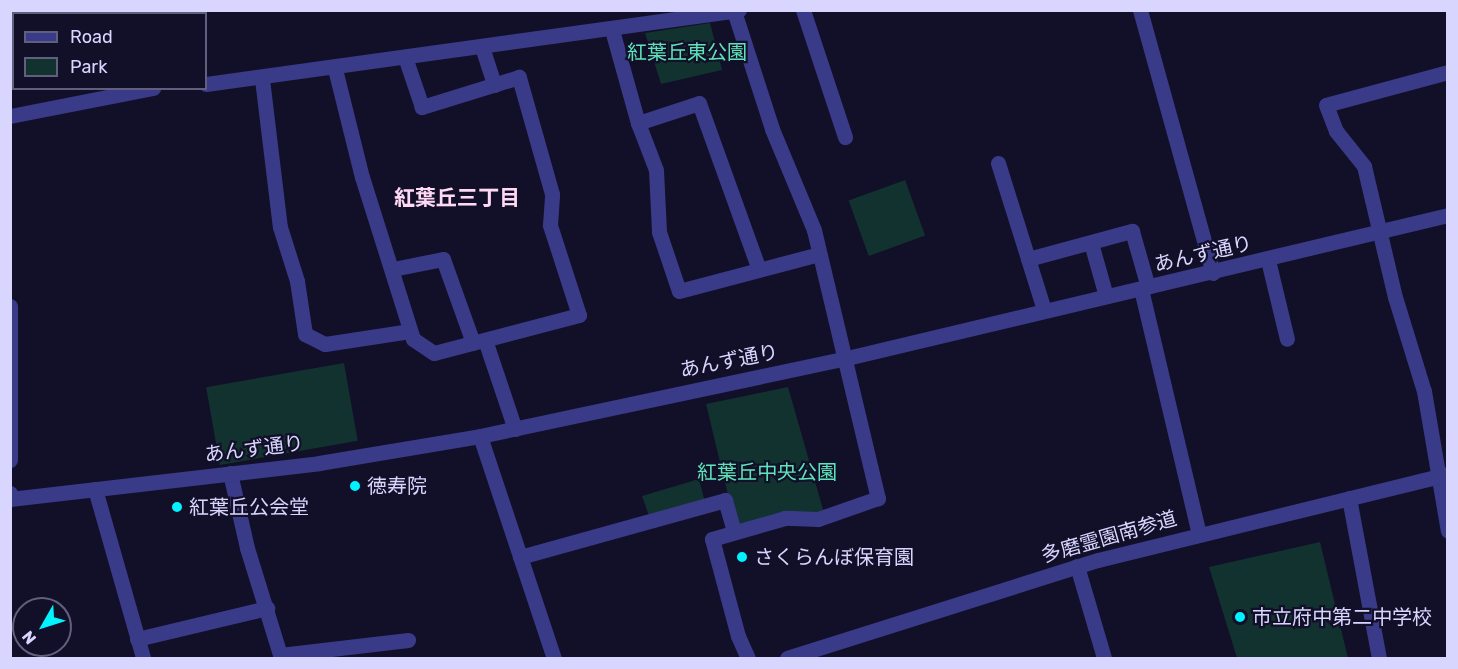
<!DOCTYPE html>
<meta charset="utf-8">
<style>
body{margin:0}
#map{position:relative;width:1458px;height:669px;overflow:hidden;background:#120f28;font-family:Rubik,"Noto Sans JP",sans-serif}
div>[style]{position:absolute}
.green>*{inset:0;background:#12322f;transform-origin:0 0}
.minor>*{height:15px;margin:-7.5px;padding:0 7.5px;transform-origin:7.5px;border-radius:7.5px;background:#393a88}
.rail>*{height:6px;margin-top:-3px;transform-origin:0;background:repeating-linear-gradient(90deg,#120f28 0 11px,#02f3ff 0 22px);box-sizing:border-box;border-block:2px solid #02f3ff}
.dots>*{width:16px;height:16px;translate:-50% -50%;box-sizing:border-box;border:3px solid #120f28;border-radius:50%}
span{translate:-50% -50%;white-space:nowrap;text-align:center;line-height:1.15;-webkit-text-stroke:4.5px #120f28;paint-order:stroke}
.park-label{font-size:20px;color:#5de4bb}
.street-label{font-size:20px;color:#d8d6ff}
.poi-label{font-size:20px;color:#d8d6ff}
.left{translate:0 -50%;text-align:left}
.neighbourhood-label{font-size:21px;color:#ffd8f3;font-weight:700}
.frame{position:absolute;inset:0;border:12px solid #d8d6ff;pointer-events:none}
.legend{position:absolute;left:12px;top:12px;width:195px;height:78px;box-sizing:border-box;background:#120f28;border:2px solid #615f7e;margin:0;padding:8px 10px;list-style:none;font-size:18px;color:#d8d6ff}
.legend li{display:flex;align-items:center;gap:12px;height:30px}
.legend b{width:30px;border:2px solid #615f7e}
.north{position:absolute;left:12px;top:597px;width:60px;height:60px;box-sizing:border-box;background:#120f28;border:2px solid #615f7e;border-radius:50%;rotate:231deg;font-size:16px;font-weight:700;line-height:24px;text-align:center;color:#d8d6ff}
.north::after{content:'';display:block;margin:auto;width:21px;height:27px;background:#02f3ff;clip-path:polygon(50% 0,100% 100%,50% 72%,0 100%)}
</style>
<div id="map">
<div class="green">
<i style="clip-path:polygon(710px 23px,722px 70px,661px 84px,645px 33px)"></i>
<i style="left:905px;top:180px;width:59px;height:60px;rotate:70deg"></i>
<i style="left:344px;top:363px;width:79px;height:140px;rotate:80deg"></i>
<i style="clip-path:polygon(788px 387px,824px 513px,740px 527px,735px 524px,706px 404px)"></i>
<i style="clip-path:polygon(699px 479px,706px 506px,649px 516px,642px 496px)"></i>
<i style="clip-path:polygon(1320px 542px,1348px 658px,1237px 658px,1209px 567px)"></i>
</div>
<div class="minor">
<i style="left:803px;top:10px;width:134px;rotate:71.7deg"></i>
<i style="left:1140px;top:10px;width:273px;rotate:74.5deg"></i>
<i style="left:734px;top:11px;width:124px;rotate:72.1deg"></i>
<i style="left:772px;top:129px;width:109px;rotate:67.4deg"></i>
<i style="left:814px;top:230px;width:276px;rotate:76.6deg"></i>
<i style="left:878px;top:498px;width:64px;rotate:160.7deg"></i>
<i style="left:818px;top:519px;width:33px;rotate:-178deg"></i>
<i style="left:785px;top:518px;width:76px;rotate:164deg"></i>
<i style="left:712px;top:539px;width:100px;rotate:75deg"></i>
<i style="left:738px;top:636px;width:24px;rotate:66deg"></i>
<i style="left:31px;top:14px;width:8px;rotate:-30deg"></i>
<i style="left:10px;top:22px;width:4px;rotate:-14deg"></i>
<i style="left:612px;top:30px;width:97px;rotate:74.4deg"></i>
<i style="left:638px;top:123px;width:50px;rotate:69deg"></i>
<i style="left:656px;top:170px;width:62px;rotate:87.2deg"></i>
<i style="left:659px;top:232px;width:62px;rotate:71.3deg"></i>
<i style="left:679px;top:291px;width:145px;rotate:-14.8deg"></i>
<i style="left:482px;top:47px;width:40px;rotate:72deg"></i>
<i style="left:335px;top:69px;width:111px;rotate:76deg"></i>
<i style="left:362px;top:177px;width:170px;rotate:72.5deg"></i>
<i style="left:413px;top:339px;width:25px;rotate:34deg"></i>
<i style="left:434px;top:353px;width:150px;rotate:-14.7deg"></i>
<i style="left:579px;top:315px;width:95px;rotate:-107.9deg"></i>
<i style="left:550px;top:225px;width:31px;rotate:-86deg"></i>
<i style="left:552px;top:194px;width:122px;rotate:-105.8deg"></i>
<i style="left:519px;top:77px;width:102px;rotate:162.8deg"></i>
<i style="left:422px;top:107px;width:53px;rotate:-108.8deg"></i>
<i style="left:1448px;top:72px;width:126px;rotate:164.9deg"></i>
<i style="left:1326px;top:105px;width:28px;rotate:69deg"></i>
<i style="left:1336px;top:131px;width:45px;rotate:51.3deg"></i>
<i style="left:1364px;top:166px;width:135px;rotate:76.7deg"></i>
<i style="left:1395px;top:297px;width:98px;rotate:72.9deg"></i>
<i style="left:1424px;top:391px;width:142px;rotate:80.3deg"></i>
<i style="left:262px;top:79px;width:149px;rotate:83.1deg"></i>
<i style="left:280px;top:227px;width:57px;rotate:72.5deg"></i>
<i style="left:297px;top:281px;width:54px;rotate:81.4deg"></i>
<i style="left:305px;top:334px;width:22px;rotate:27deg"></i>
<i style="left:325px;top:344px;width:86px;rotate:-8.7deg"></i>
<i style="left:206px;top:84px;width:538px;rotate:-7.9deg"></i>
<i style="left:10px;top:116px;width:146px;rotate:-11.1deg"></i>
<i style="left:638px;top:123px;width:64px;rotate:-18.2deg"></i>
<i style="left:699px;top:103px;width:177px;rotate:70.2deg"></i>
<i style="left:998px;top:163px;width:154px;rotate:72.6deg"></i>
<i style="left:1091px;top:243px;width:55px;rotate:74.2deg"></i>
<i style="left:1028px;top:259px;width:108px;rotate:-15.1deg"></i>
<i style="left:1132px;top:231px;width:58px;rotate:74.1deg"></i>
<i style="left:1268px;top:260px;width:81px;rotate:76.5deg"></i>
<i style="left:393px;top:269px;width:51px;rotate:-11.3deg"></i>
<i style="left:443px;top:259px;width:89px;rotate:70.3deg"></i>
<i style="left:1141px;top:289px;width:252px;rotate:76.7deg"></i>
<i style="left:10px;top:306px;width:154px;rotate:90deg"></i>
<i style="left:485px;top:340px;width:94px;rotate:71.4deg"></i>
<i style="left:480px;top:436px;width:234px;rotate:71.6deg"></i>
<i style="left:230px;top:473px;width:77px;rotate:77.2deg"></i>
<i style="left:247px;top:548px;width:115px;rotate:72.8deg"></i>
<i style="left:95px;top:489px;width:176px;rotate:74.1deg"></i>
<i style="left:10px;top:493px;width:6px;rotate:90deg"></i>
<i style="left:10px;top:499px;width:311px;rotate:-6.6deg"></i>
<i style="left:319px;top:463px;width:163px;rotate:-9.5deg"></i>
<i style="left:480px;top:436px;width:375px;rotate:-12deg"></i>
<i style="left:847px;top:358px;width:618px;rotate:-13.38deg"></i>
<i style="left:1349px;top:498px;width:163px;rotate:79.4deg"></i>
<i style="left:520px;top:557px;width:213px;rotate:-15.5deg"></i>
<i style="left:725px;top:500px;width:32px;rotate:74deg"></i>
<i style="left:1077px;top:566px;width:96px;rotate:73.6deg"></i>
<i style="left:137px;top:639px;width:134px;rotate:-13.4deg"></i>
<i style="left:280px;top:655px;width:129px;rotate:-6.7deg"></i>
<i style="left:787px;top:658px;width:326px;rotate:-17.5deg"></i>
<i style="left:1098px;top:560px;width:360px;rotate:-13.8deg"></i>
</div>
<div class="rail">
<i style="left:158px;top:14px;width:11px;rotate:-22deg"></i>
<i style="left:10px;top:61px;width:4px;rotate:-14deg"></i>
</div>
<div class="dots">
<i style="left:355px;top:486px;background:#02f3ff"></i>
<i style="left:177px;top:507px;background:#02f3ff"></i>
<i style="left:742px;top:557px;background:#02f3ff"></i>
<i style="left:1240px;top:617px;background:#02f3ff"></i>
</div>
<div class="park-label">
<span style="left:687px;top:52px">紅葉丘東公園</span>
<span style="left:767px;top:472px">紅葉丘中央公園</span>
</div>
<div class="street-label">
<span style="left:1203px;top:254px;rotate:-13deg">あんず通り</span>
<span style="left:729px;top:361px;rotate:-11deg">あんず通り</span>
<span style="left:254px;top:449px;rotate:-7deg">あんず通り</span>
<span style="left:1109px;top:537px;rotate:-16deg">多磨霊園南参道</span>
</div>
<div class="poi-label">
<span class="left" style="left:367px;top:486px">徳寿院</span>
<span class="left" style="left:189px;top:507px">紅葉丘公会堂</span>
<span class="left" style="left:754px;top:557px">さくらんぼ保育園</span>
<span class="left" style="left:1252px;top:617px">市立府中第二中学校</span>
</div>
<div class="neighbourhood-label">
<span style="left:457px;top:198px">紅葉丘三丁目</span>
</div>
<div class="frame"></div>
<ul class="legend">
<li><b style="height:8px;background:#393a88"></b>Road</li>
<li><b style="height:16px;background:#12322f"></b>Park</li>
</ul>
<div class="north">N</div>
</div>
